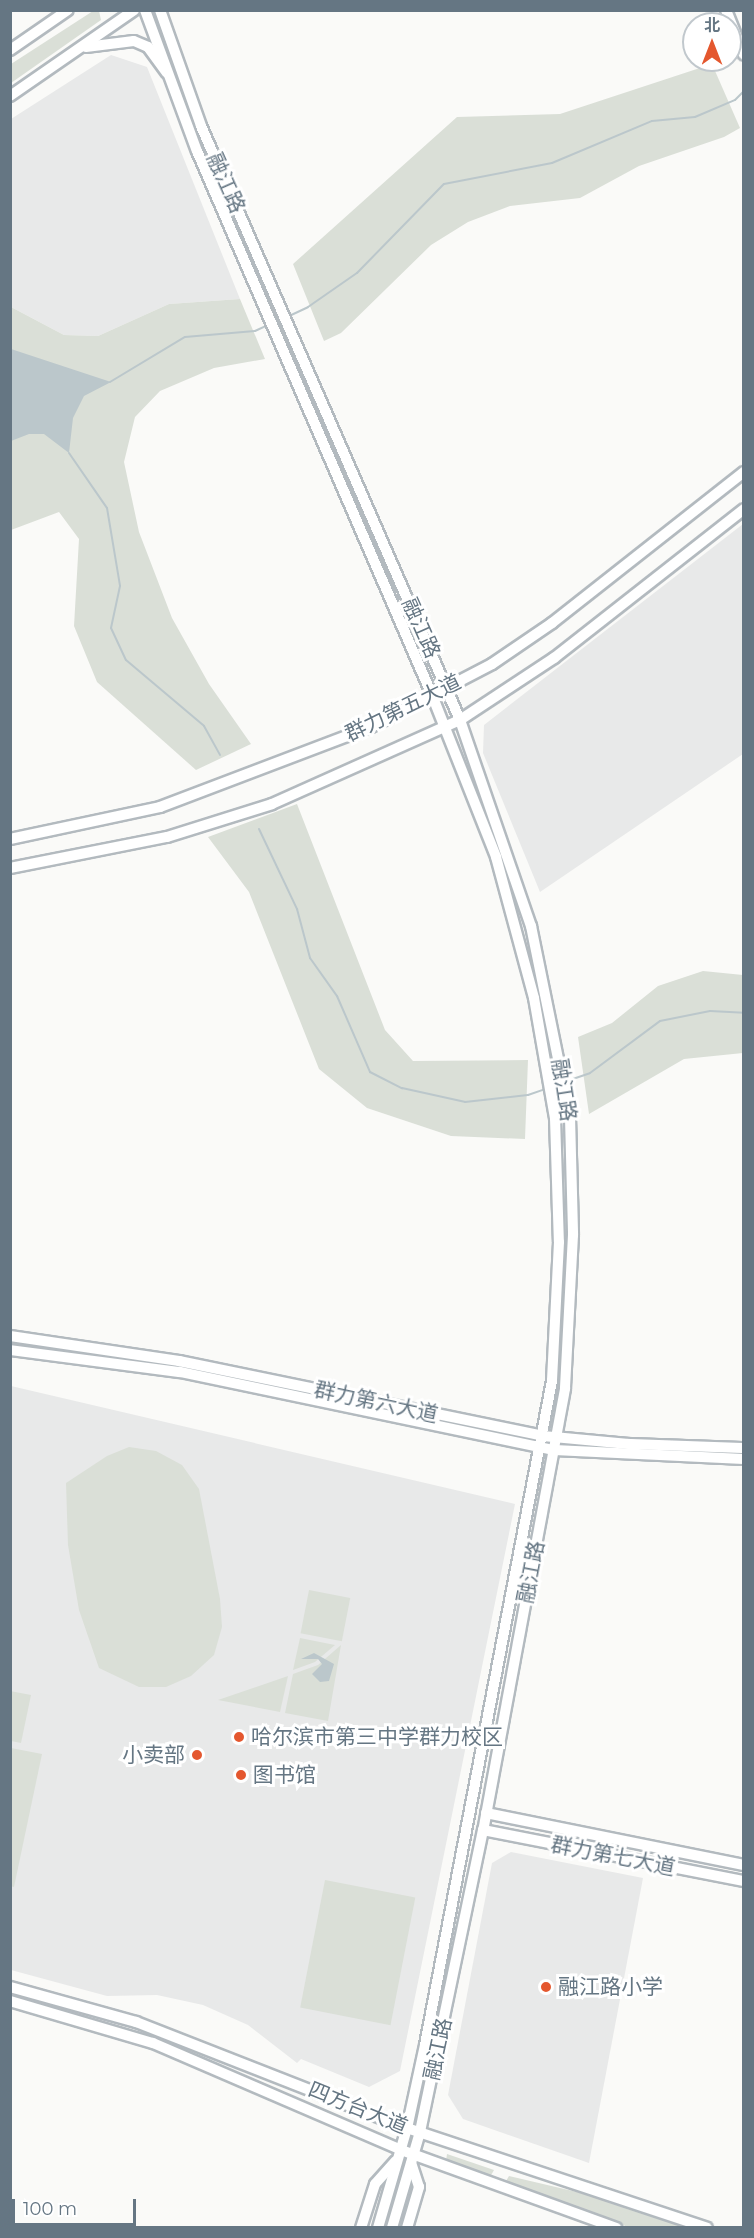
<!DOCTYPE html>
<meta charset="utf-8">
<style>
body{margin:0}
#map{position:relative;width:754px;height:2238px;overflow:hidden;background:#fafaf8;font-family:Montserrat,"Noto Sans SC",sans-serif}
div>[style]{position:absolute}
.built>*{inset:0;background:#e8e9e9}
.green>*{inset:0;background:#dadfd7;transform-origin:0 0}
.water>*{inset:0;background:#bbc7cb}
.stream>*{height:2px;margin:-1px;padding:0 1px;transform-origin:1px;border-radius:1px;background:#bbc7cb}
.roads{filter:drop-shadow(2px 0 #b3babf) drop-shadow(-2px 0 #b3babf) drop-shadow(0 2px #b3babf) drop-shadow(0 -2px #b3babf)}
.secondary>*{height:10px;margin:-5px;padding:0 5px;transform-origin:5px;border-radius:5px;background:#fff}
.primary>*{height:10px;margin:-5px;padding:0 5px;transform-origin:5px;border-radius:5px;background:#fff}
.dots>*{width:16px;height:16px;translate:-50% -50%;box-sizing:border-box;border:3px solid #fff;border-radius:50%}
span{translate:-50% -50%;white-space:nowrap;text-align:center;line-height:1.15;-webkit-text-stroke:6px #fff;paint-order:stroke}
.street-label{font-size:21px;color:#657683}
.poi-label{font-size:21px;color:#657683}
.left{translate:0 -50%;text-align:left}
.right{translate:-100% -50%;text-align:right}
.frame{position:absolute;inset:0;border:12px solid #657683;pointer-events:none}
.north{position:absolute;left:682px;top:12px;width:60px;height:60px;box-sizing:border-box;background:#fff;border:2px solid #c1c8cd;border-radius:50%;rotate:0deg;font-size:16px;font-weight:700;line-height:24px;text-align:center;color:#657683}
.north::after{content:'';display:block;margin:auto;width:21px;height:27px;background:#e4572e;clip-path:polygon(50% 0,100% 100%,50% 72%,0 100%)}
.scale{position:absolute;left:12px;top:2199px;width:124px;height:27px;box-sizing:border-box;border:3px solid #657683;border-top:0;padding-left:8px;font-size:18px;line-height:21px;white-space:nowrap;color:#657683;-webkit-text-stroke:4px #fff;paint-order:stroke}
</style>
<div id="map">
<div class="built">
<i style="clip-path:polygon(111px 55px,147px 67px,240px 299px,169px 304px,98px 336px,64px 335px,11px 307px,11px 119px)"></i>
<i style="clip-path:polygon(743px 524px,743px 754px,540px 892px,483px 753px,484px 725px)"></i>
<i style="clip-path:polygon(11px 1386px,515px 1504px,400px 2071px,369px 2087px,301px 2059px,297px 2063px,248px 2025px,203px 2005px,157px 1995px,107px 1996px,11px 1970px)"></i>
<i style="clip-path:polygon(511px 1852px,643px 1878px,589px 2163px,463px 2119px,448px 2095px,492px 1863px)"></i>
</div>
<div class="green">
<i style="clip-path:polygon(93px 11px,99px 11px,101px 20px,11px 83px,11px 64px)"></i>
<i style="clip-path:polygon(712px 64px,740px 128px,724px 137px,639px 166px,580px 198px,510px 206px,468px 222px,431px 245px,341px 333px,324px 341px,293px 264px,457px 117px,560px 114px)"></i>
<i style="clip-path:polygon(240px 299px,265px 359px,214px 368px,160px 391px,135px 417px,124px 462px,139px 532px,172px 618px,209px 684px,251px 744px,196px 770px,97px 682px,74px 626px,79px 539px,59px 512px,11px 530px,11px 307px,64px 335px,98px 336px,169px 304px)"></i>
<i style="clip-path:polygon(297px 804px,385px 1030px,413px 1061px,528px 1060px,525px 1139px,451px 1136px,367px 1108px,319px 1069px,249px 892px,208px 837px)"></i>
<i style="clip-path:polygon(703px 971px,743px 975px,743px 1053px,684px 1059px,589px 1114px,578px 1037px,612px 1023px,658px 986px)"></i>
<i style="clip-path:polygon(129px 1447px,156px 1451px,182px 1465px,199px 1489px,220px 1599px,222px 1627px,214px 1655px,191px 1676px,166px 1687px,139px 1687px,99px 1668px,79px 1610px,68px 1545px,66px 1483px,107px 1456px)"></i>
<i style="left:309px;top:1590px;width:42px;height:44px;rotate:11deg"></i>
<i style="clip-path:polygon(300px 1638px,335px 1645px,315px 1662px,293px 1670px)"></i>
<i style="clip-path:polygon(341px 1645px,328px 1721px,285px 1713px,293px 1674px,318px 1665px)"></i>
<i style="clip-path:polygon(288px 1676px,280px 1712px,218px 1700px)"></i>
<i style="clip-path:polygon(10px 1691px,31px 1695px,21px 1743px,11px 1741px)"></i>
<i style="clip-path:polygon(11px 1748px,42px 1754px,14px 1887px,10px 1886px)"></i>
<i style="left:325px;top:1880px;width:92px;height:130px;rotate:11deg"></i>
<i style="clip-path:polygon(447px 2154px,494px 2170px,490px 2177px,446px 2161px)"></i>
<i style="clip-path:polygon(509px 2176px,594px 2196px,684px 2227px,628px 2227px,506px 2181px)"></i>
</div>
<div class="water">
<i style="clip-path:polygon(11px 349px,111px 382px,84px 396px,73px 418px,69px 453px,44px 434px,29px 434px,11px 441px)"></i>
<i style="clip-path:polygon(314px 1653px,334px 1664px,329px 1681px,320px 1682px,312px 1674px,322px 1664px,318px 1659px,301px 1659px)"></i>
</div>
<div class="stream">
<i style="left:287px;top:317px;width:23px;rotate:-25deg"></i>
<i style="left:308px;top:307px;width:60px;rotate:-34.8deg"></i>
<i style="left:357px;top:273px;width:124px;rotate:-45.7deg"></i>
<i style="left:444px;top:184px;width:110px;rotate:-11deg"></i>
<i style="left:552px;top:163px;width:108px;rotate:-22.8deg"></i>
<i style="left:652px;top:121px;width:43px;rotate:-5.3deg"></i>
<i style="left:695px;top:117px;width:43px;rotate:-23deg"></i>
<i style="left:735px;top:100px;width:13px;rotate:-45deg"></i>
<i style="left:110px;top:382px;width:87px;rotate:-31deg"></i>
<i style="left:185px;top:337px;width:70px;rotate:-4.9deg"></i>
<i style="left:255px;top:331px;width:14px;rotate:-25deg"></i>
<i style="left:69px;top:453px;width:67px;rotate:55.4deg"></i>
<i style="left:107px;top:508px;width:79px;rotate:80.5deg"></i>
<i style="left:120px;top:586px;width:43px;rotate:102.1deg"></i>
<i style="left:111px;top:628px;width:35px;rotate:65deg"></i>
<i style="left:126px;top:660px;width:102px;rotate:40.2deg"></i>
<i style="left:204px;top:726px;width:33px;rotate:61deg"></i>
<i style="left:259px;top:829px;width:89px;rotate:64.6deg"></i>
<i style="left:297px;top:909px;width:51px;rotate:75.1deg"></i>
<i style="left:310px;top:958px;width:47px;rotate:54.6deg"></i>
<i style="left:337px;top:996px;width:83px;rotate:66.5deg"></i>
<i style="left:370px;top:1072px;width:36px;rotate:27deg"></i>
<i style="left:402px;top:1088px;width:65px;rotate:12.5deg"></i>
<i style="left:465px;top:1102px;width:63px;rotate:-6.3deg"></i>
<i style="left:528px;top:1095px;width:18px;rotate:-19deg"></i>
<i style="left:567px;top:1081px;width:24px;rotate:-19deg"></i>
<i style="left:590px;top:1073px;width:87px;rotate:-36.6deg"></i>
<i style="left:660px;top:1021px;width:51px;rotate:-11.3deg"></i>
<i style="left:710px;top:1011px;width:34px;rotate:3deg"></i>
</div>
<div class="roads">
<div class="secondary">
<i style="left:145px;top:10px;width:150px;rotate:69.8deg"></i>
<i style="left:197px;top:151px;width:593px;rotate:66.64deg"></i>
<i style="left:432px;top:695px;width:174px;rotate:68.4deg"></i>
<i style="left:496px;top:857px;width:146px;rotate:74.9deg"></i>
<i style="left:534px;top:998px;width:122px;rotate:80.1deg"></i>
<i style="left:555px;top:1118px;width:124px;rotate:88.2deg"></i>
<i style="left:559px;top:1242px;width:139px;rotate:92.9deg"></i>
<i style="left:552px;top:1381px;width:676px;rotate:100.83deg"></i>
<i style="left:425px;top:2045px;width:85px;rotate:102.2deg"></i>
<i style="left:407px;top:2128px;width:104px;rotate:106.2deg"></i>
<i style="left:160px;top:10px;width:123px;rotate:70.5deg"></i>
<i style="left:201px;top:126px;width:648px;rotate:66.44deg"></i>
<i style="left:460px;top:720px;width:218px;rotate:71deg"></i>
<i style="left:531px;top:926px;width:195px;rotate:78.5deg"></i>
<i style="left:570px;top:1117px;width:118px;rotate:88.5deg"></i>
<i style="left:573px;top:1235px;width:154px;rotate:93deg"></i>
<i style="left:565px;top:1389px;width:449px;rotate:100.5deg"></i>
<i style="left:483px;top:1830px;width:309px;rotate:101.8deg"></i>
<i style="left:420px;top:2132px;width:100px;rotate:106.3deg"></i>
<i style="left:10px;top:839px;width:153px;rotate:-12deg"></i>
<i style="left:160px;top:807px;width:226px;rotate:-20.8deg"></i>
<i style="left:371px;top:727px;width:136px;rotate:-27.5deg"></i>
<i style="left:492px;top:664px;width:73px;rotate:-34.3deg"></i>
<i style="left:552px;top:623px;width:244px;rotate:-38.2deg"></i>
<i style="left:10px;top:868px;width:160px;rotate:-11.2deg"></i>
<i style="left:167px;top:837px;width:110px;rotate:-17.4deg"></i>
<i style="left:272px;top:804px;width:206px;rotate:-24.1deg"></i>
<i style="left:460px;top:720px;width:113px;rotate:-33.4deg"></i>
<i style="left:554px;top:658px;width:241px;rotate:-38.1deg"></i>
<i style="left:10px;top:1336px;width:171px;rotate:8.4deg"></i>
<i style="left:179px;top:1361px;width:372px;rotate:11.6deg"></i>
<i style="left:543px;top:1436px;width:86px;rotate:5.3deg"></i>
<i style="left:629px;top:1444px;width:115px;rotate:2deg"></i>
<i style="left:10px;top:1350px;width:171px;rotate:7.4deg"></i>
<i style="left:180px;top:1372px;width:382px;rotate:11.8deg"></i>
<i style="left:554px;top:1450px;width:190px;rotate:2.7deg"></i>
<i style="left:486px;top:1813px;width:263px;rotate:11.4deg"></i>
<i style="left:483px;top:1830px;width:266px;rotate:11.1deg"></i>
<i style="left:361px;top:2228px;width:46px;rotate:-72.3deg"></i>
<i style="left:375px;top:2184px;width:31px;rotate:-48deg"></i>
<i style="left:407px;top:2228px;width:43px;rotate:-73.7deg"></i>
<i style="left:419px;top:2187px;width:25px;rotate:-108deg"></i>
</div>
<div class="primary">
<i style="left:726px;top:10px;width:48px;rotate:68.2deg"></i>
<i style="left:86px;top:47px;width:48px;rotate:-7.1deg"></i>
<i style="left:134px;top:41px;width:15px;rotate:23deg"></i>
<i style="left:148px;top:47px;width:32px;rotate:54deg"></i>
<i style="left:10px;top:50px;width:70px;rotate:-34.6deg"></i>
<i style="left:10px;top:96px;width:151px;rotate:-34.7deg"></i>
<i style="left:10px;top:1987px;width:131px;rotate:15.5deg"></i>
<i style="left:136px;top:2022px;width:291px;rotate:21.4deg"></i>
<i style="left:407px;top:2128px;width:316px;rotate:18.4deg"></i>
<i style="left:10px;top:2001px;width:149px;rotate:16.4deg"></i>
<i style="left:153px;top:2043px;width:270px;rotate:23.3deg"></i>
<i style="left:401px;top:2150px;width:229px;rotate:19.9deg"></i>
</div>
</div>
<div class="dots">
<i style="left:239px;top:1737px;background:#e4572e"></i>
<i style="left:197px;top:1755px;background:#e4572e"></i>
<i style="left:241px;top:1775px;background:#e4572e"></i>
<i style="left:546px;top:1987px;background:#e4572e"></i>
</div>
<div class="street-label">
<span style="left:226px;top:183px;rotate:66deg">融江路</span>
<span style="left:421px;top:628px;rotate:66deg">融江路</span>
<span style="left:403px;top:708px;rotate:-26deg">群力第五大道</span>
<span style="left:564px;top:1090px;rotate:81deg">融江路</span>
<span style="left:376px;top:1402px;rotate:12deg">群力第六大道</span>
<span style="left:531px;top:1572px;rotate:-79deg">融江路</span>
<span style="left:613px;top:1856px;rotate:11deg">群力第七大道</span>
<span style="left:438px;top:2049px;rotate:-78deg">融江路</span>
<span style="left:358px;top:2108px;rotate:22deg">四方台大道</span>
</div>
<div class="poi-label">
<span class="left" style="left:251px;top:1737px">哈尔滨市第三中学群力校区</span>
<span class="right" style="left:185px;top:1755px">小卖部</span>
<span class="left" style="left:253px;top:1775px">图书馆</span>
<span class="left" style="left:558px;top:1987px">融江路小学</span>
</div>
<div class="frame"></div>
<div class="north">北</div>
<div class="scale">100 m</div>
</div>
